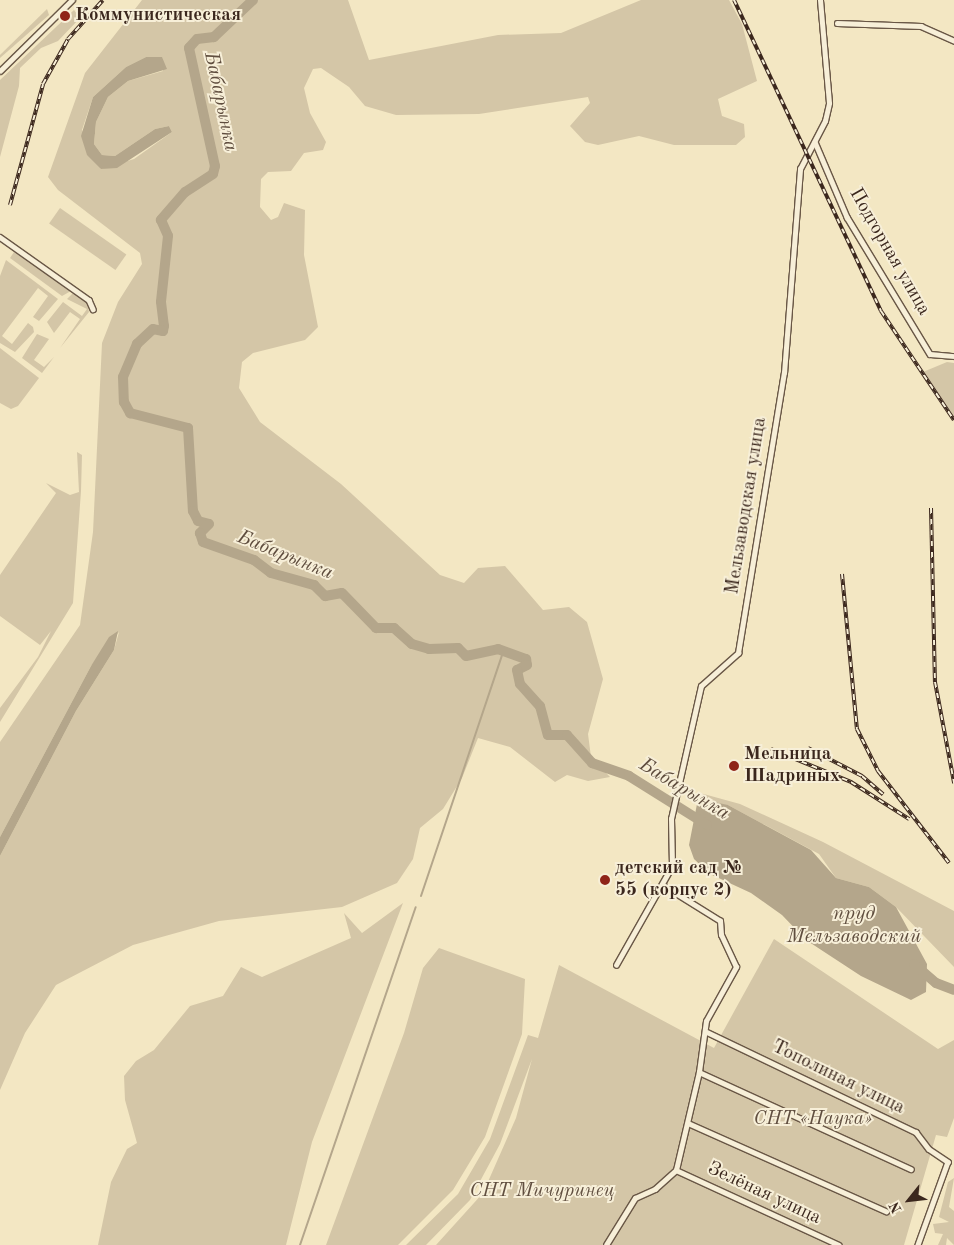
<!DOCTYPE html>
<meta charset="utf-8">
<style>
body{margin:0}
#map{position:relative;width:954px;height:1245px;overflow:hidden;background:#f3e7c3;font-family:"Old Standard TT",serif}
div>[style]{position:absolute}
.green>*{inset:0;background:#d4c6a7;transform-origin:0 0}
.water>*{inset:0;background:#b4a68b}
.stream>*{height:2px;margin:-1px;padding:0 1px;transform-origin:1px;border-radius:1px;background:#b4a68b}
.river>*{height:10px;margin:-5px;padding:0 5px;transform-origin:5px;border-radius:5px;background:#b4a68b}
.roads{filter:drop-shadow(1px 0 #695746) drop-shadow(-1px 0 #695746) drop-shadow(0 1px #695746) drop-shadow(0 -1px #695746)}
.street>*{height:4.5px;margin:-2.25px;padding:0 2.25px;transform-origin:2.25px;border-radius:2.25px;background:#f7efd8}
.rail>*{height:4px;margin-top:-2px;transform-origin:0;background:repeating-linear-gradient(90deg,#f7efd8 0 5.5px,#3b271d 0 11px);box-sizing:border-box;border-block:1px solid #3b271d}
.dots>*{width:14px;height:14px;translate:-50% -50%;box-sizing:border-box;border:2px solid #f7efd8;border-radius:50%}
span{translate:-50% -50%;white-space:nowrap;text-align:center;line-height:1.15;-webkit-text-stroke:4px #f7efd8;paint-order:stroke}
.poi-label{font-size:19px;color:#3b271d;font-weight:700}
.left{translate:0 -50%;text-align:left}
.street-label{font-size:19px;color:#3b271d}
.park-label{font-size:19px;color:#614f40;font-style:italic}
.water-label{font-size:20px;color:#5f4d3e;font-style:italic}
.north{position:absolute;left:884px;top:1175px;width:50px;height:50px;-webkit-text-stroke:4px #f7efd8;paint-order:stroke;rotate:241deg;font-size:14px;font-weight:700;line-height:20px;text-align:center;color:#3b271d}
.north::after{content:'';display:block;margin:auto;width:18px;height:22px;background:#3b271d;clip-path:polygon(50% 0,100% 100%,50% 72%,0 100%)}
</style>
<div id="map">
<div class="green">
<i style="clip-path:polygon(evenodd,142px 0,348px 0,369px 60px,498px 35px,561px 33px,641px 0,729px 0,742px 24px,757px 81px,718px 99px,722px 116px,744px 124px,745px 137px,736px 145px,674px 145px,639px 136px,598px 145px,585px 142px,570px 126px,590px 103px,588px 97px,479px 114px,396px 115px,365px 106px,349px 87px,321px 68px,313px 69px,304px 88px,310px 113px,326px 142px,323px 150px,304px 153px,291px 171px,268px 172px,261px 179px,260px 207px,271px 220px,278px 217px,284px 203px,305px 210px,304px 255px,318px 327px,305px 340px,253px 353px,242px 362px,239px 388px,260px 422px,341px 484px,440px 575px,464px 583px,478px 568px,505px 566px,543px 610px,569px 607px,587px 622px,603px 679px,588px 734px,591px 757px,610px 777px,588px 781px,567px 775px,555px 782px,510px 747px,478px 738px,462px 778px,443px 809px,420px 828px,413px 859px,397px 883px,342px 907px,219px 921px,133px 945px,56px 985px,25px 1033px,0 1090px,0 856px,76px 711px,114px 650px,119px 632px,91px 666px,0 837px,0 742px,80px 625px,93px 532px,102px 343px,118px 302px,142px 264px,140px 253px,58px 190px,48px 177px,85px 73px,142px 0,162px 57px,163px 71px,128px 81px,108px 97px,96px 122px,94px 144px,102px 155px,115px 156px,155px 129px,169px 126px,172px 132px,134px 159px,101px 169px,82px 130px,93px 97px,126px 67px,146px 57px,162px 57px)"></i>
<i style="clip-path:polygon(47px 9px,49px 15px,0 58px,0 55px)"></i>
<i style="clip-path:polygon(74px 10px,80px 18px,58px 41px,41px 48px,20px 68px,19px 86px,0 157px,0 80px)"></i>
<i style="left:60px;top:208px;width:81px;height:19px;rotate:35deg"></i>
<i style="clip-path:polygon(14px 252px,71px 291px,62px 296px,10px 258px)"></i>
<i style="clip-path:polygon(6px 260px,58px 299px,39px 321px,33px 317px,48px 296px,38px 288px,2px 336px,12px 344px,28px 323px,33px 327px,34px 332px,15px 352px,0 343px,0 276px)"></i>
<i style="clip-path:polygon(73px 293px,87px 303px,89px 312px,60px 348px,80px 319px,70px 312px,54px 333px,47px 322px,63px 302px,82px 316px,87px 309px,67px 299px)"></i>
<i style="clip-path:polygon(37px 334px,49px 339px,34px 360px,44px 367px,54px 357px,42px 373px,22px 358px)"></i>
<i style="clip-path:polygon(0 348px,39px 378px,18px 406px,11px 409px,0 403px)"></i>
<i style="clip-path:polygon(947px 362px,954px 363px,954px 416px,923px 372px)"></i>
<i style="clip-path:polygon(77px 452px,82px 455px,81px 491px,73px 603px,0 722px,0 708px,38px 657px,51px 631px,40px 645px,0 616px,0 575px,56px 493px,46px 483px,70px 495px,79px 492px)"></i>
<i style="clip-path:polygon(700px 793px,740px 804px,823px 842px,954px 911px,954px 967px,896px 907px,869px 887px,836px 878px,819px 854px,728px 805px,698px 804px)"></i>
<i style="clip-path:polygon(403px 903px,312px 1142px,286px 1245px,98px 1245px,111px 1182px,127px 1149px,137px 1143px,125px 1100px,124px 1076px,136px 1061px,154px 1050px,190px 1006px,223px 996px,241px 967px,262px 977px,351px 938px,344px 913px,362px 933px)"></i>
<i style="clip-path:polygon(774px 939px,938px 1049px,954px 1040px,954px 1118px,947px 1137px,936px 1135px,904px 1245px,436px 1245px,483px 1193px,516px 1118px,532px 1059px,500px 1144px,470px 1200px,426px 1245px,406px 1245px,458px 1194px,490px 1139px,528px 1035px,538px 1038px,559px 965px,714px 1048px)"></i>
<i style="clip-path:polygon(439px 948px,525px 979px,522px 1034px,485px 1137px,453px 1190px,398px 1245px,326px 1245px,404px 1033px,423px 968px)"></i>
<i style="clip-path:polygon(954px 1178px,949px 1207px,954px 1211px,954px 1245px,947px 1238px,946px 1245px,938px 1245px,943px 1234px,935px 1233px,933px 1224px,949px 1222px,939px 1217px,948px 1182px)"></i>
</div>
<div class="water">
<i style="clip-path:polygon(162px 57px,167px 69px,128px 81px,108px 97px,96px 122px,94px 144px,102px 155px,115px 156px,155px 129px,169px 126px,172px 132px,117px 168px,101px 169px,87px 155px,81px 136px,93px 97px,126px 67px,146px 57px)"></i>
<i style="clip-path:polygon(118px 631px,114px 650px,76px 711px,0 856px,0 837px,91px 666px,109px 637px)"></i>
<i style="clip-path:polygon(704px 800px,728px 805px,811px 850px,836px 878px,869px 887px,896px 907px,927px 964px,926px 992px,911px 1000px,861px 976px,806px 940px,782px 915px,751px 893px,710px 874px,694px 859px,689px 845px,697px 804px)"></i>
</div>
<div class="stream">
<i style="left:421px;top:896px;width:257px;rotate:-71.4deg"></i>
<i style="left:300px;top:1245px;width:357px;rotate:-71.1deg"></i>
</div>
<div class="river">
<i style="left:253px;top:0;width:54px;rotate:136.5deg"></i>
<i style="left:214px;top:37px;width:17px;rotate:173deg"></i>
<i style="left:197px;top:39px;width:12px;rotate:132deg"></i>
<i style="left:189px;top:48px;width:121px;rotate:77.6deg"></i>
<i style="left:215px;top:166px;width:8px;rotate:104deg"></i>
<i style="left:213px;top:174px;width:33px;rotate:147deg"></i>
<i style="left:185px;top:192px;width:37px;rotate:131deg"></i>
<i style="left:161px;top:220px;width:17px;rotate:66deg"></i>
<i style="left:168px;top:236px;width:66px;rotate:96.1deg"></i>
<i style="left:161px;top:302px;width:24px;rotate:83deg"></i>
<i style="left:164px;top:326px;width:5px;rotate:101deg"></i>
<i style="left:163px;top:331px;width:10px;rotate:-169deg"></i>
<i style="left:153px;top:329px;width:22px;rotate:137deg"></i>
<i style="left:137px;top:344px;width:36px;rotate:113deg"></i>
<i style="left:123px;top:377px;width:25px;rotate:88deg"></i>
<i style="left:124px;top:402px;width:13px;rotate:61deg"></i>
<i style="left:130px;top:413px;width:60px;rotate:14.5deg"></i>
<i style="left:188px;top:428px;width:83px;rotate:86.6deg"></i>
<i style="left:193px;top:511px;width:11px;rotate:63deg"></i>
<i style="left:198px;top:521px;width:11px;rotate:15deg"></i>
<i style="left:209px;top:524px;width:13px;rotate:135deg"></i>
<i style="left:200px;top:533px;width:9px;rotate:72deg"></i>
<i style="left:203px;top:542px;width:54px;rotate:19.4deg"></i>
<i style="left:254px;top:560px;width:21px;rotate:37deg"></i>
<i style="left:271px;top:573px;width:45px;rotate:15.6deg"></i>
<i style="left:314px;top:585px;width:16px;rotate:45deg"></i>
<i style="left:325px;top:596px;width:17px;rotate:-10deg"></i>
<i style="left:342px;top:593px;width:49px;rotate:45.8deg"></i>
<i style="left:376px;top:628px;width:18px"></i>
<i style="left:394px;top:628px;width:24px;rotate:42deg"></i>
<i style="left:412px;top:644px;width:18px;rotate:16deg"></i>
<i style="left:429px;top:649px;width:29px;rotate:-2deg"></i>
<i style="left:458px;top:648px;width:11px;rotate:45deg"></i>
<i style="left:466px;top:656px;width:33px;rotate:-12deg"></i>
<i style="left:498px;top:649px;width:30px;rotate:20deg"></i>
<i style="left:526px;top:659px;width:6px;rotate:81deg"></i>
<i style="left:527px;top:665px;width:11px;rotate:153deg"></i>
<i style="left:517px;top:670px;width:14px;rotate:78deg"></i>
<i style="left:520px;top:684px;width:30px;rotate:48deg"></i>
<i style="left:540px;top:706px;width:30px;rotate:75deg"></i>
<i style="left:548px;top:735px;width:19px"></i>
<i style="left:567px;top:735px;width:38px;rotate:48deg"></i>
<i style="left:592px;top:763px;width:39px;rotate:19deg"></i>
<i style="left:629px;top:776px;width:92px;rotate:32.1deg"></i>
<i style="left:914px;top:964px;width:29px;rotate:41deg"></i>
<i style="left:936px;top:983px;width:19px;rotate:21deg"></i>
</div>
<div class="roads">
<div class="street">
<i style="left:837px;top:23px;width:84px;rotate:2deg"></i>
<i style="left:921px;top:26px;width:36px;rotate:24deg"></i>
<i style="left:0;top:71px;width:101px;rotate:-44.6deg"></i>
<i style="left:815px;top:142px;width:82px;rotate:66.9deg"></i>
<i style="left:847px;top:217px;width:160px;rotate:58.8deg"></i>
<i style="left:930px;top:354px;width:24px;rotate:5deg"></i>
<i style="left:0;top:237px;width:109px;rotate:35.3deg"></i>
<i style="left:89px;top:300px;width:10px;rotate:66deg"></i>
<i style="left:616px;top:965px;width:114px;rotate:-60.5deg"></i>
<i style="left:672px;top:866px;width:47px;rotate:-91.2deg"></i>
<i style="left:671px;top:819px;width:136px;rotate:-77.3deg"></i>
<i style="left:701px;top:686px;width:50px;rotate:-41.7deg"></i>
<i style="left:738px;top:653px;width:284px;rotate:-80.7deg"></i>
<i style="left:784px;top:373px;width:205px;rotate:-85.5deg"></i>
<i style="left:800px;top:169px;width:54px;rotate:-62.5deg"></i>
<i style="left:825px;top:121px;width:18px;rotate:-77deg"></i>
<i style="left:829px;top:103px;width:103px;rotate:-95deg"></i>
<i style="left:707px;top:1032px;width:232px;rotate:25.6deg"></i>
<i style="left:916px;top:1132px;width:21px;rotate:53deg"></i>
<i style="left:929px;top:1149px;width:23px;rotate:34deg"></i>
<i style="left:948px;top:1162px;width:88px;rotate:109.9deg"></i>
<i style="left:699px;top:1072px;width:233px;rotate:24.6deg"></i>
<i style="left:688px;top:1123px;width:217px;rotate:24deg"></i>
<i style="left:676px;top:1170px;width:179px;rotate:24.7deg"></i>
<i style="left:606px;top:1245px;width:55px;rotate:-58.3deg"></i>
<i style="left:635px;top:1198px;width:22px;rotate:-24deg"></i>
<i style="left:655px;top:1189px;width:28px;rotate:-42deg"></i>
<i style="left:676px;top:1170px;width:101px;rotate:-76.8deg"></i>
<i style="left:699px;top:1072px;width:51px;rotate:-82.2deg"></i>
<i style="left:706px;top:1021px;width:62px;rotate:-60.9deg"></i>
<i style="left:736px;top:967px;width:35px;rotate:-115deg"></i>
<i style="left:721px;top:935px;width:14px;rotate:-94deg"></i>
<i style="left:720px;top:921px;width:68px;rotate:-148.2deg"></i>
</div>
</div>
<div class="rail">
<i style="left:734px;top:0;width:344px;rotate:64.7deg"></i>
<i style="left:881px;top:311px;width:131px;rotate:56.2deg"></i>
<i style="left:10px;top:205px;width:125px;rotate:-74.7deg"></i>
<i style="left:43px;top:84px;width:51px;rotate:-60.9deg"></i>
<i style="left:68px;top:39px;width:52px;rotate:-48.1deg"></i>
<i style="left:931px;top:508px;width:174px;rotate:88.7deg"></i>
<i style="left:935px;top:682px;width:103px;rotate:79.3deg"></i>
<i style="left:842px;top:574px;width:156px;rotate:84.5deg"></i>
<i style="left:857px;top:729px;width:47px;rotate:63.4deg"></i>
<i style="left:878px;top:771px;width:116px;rotate:52.3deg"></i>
<i style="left:808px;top:748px;width:61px;rotate:27.4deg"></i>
<i style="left:862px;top:776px;width:28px;rotate:41deg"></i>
<i style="left:771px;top:749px;width:87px;rotate:22.4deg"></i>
<i style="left:851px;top:782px;width:69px;rotate:32.5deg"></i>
</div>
<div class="dots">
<i style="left:65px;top:16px;background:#8f2418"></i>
<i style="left:734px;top:766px;background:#8f2418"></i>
<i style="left:605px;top:880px;background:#8f2418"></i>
</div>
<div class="poi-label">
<span class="left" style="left:75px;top:16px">Коммунистическая</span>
<span class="left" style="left:744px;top:766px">Мельница<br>Шадриных</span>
<span class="left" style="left:615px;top:880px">детский сад №<br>55 (корпус 2)</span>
</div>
<div class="street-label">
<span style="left:889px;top:252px;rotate:60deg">Подгорная улица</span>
<span style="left:747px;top:506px;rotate:-81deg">Мельзаводская улица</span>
<span style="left:838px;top:1078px;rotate:26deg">Тополиная улица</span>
<span style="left:764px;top:1194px;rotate:25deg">Зелёная улица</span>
</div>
<div class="park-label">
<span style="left:813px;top:1120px">СНТ «Наука»</span>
<span style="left:542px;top:1192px">СНТ Мичуринец</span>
</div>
<div class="water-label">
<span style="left:220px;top:102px;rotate:78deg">Бабарынка</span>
<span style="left:285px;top:556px;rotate:22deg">Бабарынка</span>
<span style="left:684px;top:790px;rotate:31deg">Бабарынка</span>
<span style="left:854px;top:926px">пруд<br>Мельзаводский</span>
</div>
<div class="north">N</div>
</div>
